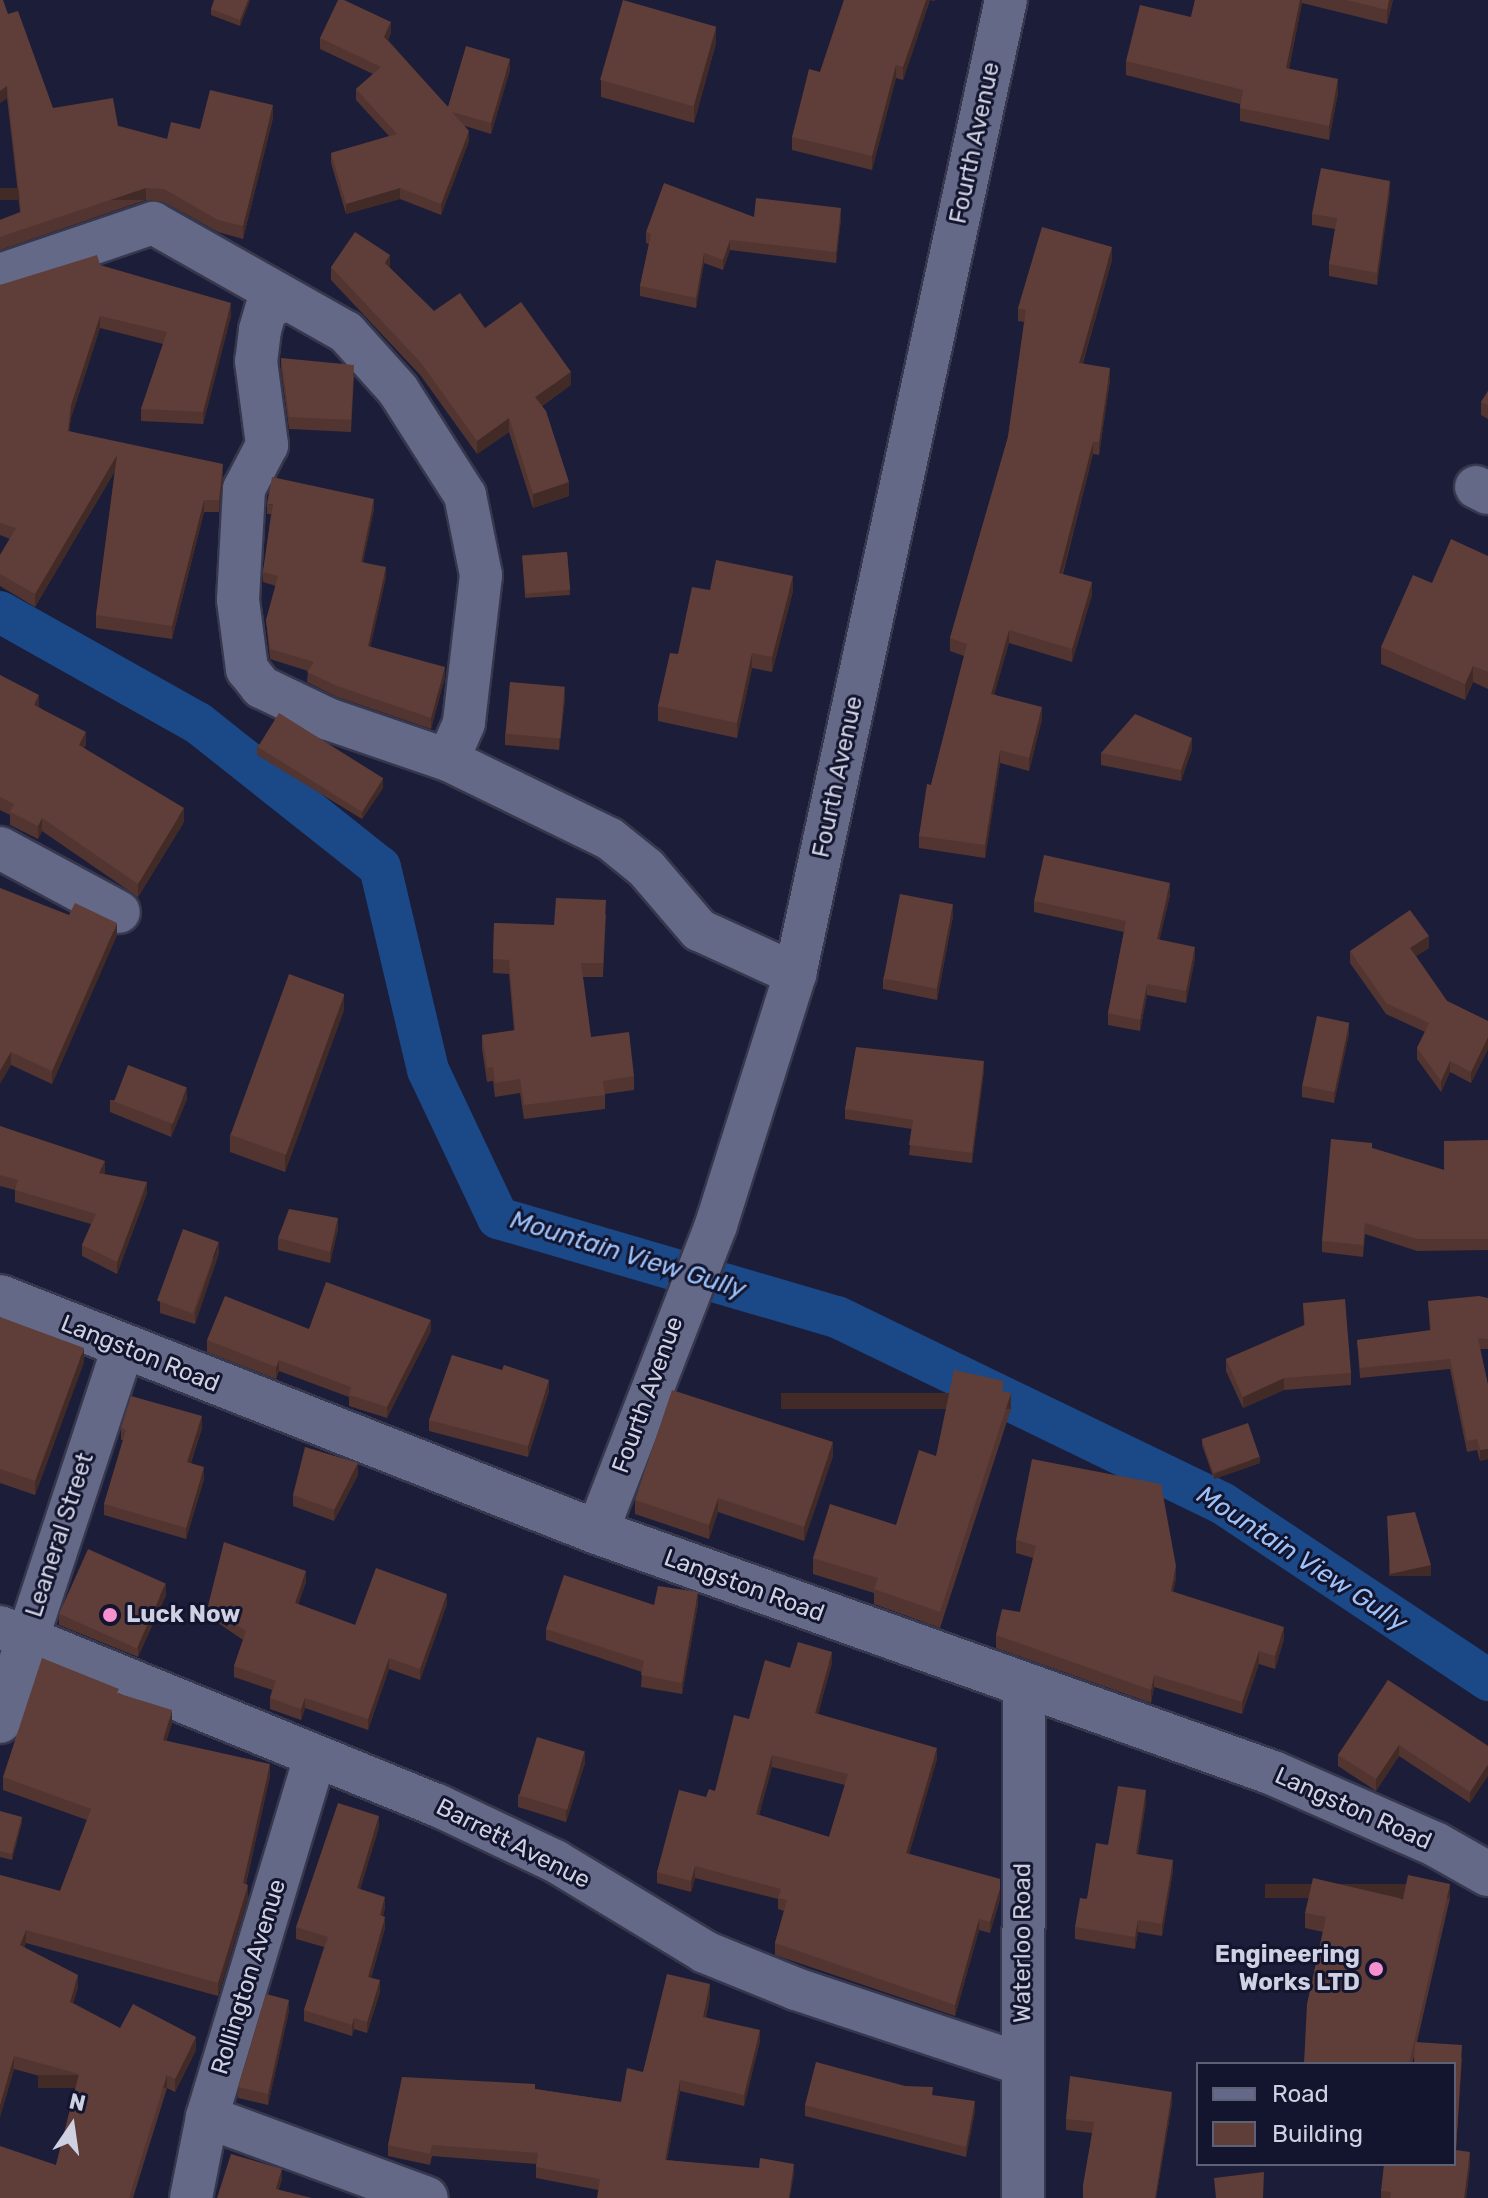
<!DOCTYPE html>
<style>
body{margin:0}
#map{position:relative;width:1488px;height:2198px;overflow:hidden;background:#1c1d38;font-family:Rubik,sans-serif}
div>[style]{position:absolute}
.canal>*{height:42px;margin:-21px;padding:0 21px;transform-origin:21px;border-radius:21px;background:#1b4887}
.roads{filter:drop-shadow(2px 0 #37374d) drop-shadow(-2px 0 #37374d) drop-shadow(0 2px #37374d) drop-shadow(0 -2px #37374d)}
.street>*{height:42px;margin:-21px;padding:0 21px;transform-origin:21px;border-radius:21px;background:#656988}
.secondary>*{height:44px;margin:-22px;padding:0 22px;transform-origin:22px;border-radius:22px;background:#656988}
.wall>*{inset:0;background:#523430;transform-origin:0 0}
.shaded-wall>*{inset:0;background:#422b27;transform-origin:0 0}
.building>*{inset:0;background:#5f3d38;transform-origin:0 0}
.dots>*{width:22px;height:22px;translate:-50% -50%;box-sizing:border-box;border:4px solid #13142d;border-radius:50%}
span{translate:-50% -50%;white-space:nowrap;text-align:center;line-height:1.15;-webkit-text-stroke:6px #13142d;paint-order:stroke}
.street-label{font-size:24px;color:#cfd1e3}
.poi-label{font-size:24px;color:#cfd1e3;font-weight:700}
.left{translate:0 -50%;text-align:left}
.right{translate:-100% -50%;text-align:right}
.water-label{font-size:26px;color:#9cc2f9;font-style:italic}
.legend{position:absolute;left:1196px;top:2062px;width:260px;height:104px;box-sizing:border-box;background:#13142d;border:2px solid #5e6076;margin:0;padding:10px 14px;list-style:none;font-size:24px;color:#cfd1e3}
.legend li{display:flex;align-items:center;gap:16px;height:40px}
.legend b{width:40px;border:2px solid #5e6076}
.north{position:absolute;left:32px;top:2086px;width:80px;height:80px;-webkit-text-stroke:6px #13142d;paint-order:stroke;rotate:13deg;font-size:22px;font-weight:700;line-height:32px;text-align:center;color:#cfd1e3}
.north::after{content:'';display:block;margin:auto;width:28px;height:36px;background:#cfd1e3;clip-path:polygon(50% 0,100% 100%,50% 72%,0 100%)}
</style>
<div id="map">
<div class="canal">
<i style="left:0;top:612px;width:227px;rotate:29.3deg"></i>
<i style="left:198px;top:723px;width:232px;rotate:38.4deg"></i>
<i style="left:380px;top:867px;width:209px;rotate:76.7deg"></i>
<i style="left:428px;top:1070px;width:164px;rotate:64.7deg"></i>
<i style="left:498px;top:1218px;width:353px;rotate:16.3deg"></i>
<i style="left:837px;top:1317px;width:428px;rotate:25.8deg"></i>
<i style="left:1222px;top:1503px;width:320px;rotate:33.6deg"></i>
</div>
<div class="roads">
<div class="street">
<i style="left:0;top:275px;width:162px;rotate:-18.8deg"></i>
<i style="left:153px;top:223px;width:222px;rotate:29.5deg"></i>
<i style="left:346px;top:332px;width:78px;rotate:48.1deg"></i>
<i style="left:398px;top:390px;width:125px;rotate:57.5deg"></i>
<i style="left:465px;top:495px;width:82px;rotate:78.7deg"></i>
<i style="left:481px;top:575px;width:149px;rotate:96.6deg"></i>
<i style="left:464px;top:723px;width:40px;rotate:113.4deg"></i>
<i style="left:286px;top:299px;width:22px;rotate:153deg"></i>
<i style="left:266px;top:309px;width:22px;rotate:106deg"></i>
<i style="left:260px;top:330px;width:31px;rotate:97deg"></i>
<i style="left:256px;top:361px;width:85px;rotate:82.5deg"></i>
<i style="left:267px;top:445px;width:50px;rotate:117.6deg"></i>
<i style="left:244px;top:489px;width:111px;rotate:93.1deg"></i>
<i style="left:238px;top:600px;width:70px;rotate:82.6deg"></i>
<i style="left:247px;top:669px;width:23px;rotate:52deg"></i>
<i style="left:261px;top:687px;width:74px;rotate:25.5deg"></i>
<i style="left:328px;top:719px;width:127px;rotate:18.9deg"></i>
<i style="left:448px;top:760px;width:180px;rotate:26deg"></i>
<i style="left:610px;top:839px;width:46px;rotate:38.9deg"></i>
<i style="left:646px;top:868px;width:82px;rotate:49.5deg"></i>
<i style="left:699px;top:930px;width:106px;rotate:24.6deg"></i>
<i style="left:1476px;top:487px;width:13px;rotate:27deg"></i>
<i style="left:0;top:848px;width:135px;rotate:28.3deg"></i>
<i style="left:597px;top:1532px;width:329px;rotate:-68.8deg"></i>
<i style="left:716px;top:1225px;width:263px;rotate:-72.5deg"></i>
<i style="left:795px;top:974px;width:997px;rotate:-77.78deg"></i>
<i style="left:0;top:1627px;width:472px;rotate:22.2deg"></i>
<i style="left:437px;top:1805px;width:131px;rotate:25.4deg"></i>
<i style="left:555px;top:1861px;width:175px;rotate:31.2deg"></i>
<i style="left:705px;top:1952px;width:98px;rotate:22.1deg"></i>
<i style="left:796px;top:1989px;width:238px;rotate:18.4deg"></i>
<i style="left:0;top:1722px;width:394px;rotate:-71.8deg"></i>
<i style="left:207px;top:2117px;width:234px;rotate:20.2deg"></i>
<i style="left:191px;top:2198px;width:83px;rotate:-78.8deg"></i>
<i style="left:207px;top:2117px;width:376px;rotate:-73.3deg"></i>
<i style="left:1023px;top:2198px;width:510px;rotate:-89.89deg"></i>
</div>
<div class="secondary">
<i style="left:0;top:1297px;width:642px;rotate:21.49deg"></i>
<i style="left:597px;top:1532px;width:718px;rotate:19.62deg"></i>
<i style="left:1273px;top:1773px;width:177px;rotate:23.7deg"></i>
<i style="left:1435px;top:1844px;width:61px;rotate:29.5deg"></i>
</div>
</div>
<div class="wall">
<i style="clip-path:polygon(0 0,8px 14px,53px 108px,167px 139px,200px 129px,273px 118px,243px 239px,218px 232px,164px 202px,146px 200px,0 250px,0 220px,20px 212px,7px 98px,0 103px)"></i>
<i style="clip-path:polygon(250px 0,240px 26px,211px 15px,211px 9px)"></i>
<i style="clip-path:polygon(844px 0,935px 0,934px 1px,930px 0,903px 80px,896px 78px,872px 170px,792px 150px,792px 137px,820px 72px)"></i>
<i style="clip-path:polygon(1195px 0,1393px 0,1387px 24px,1302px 3px,1289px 69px,1338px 93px,1329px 140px,1240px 121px,1240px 104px,1126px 75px,1126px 61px,1191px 17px)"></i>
<i style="clip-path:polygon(391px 33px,388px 40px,448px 107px,510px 70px,491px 134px,465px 126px,469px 141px,441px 215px,400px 199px,346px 214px,331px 163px,331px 153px,389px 136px,356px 100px,356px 89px,373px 74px,320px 49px,320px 38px)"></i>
<i style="clip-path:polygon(716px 43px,694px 123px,601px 97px,601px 80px)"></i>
<i style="clip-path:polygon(1390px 192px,1377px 285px,1329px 276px,1329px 264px,1335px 229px,1312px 225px,1312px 214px)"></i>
<i style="clip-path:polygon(754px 217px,841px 219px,836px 263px,730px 250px,723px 270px,704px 263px,696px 308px,640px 296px,640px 286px,649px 244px,646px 243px,646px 232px)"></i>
<i style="clip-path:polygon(1112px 260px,1083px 363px,1110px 380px,1099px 455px,1093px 454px,1063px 574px,1092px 595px,1072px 662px,1009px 643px,994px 694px,1042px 719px,1029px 771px,1000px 763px,985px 858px,919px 848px,919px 836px,931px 785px,964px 656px,950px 651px,950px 638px,1008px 437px,1024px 322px,1018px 321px,1018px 308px)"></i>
<i style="clip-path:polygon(100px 265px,231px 316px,203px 424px,141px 421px,141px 409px,163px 344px,100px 328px,71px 418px,69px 431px,223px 477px,219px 512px,204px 512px,172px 639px,96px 628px,96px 615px,115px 471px,35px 607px,0 586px,0 555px,10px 539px,0 535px,0 285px)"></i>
<i style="clip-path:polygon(331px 267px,390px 268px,434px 311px,485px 328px,571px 385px,542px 406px,569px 496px,533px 508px,509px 432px,477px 454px,421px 376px,331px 280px)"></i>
<i style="clip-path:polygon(281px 358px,354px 376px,351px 432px,289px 429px,281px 369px)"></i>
<i style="clip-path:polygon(1488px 391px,1488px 419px,1481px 415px,1481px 402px)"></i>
<i style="clip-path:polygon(267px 504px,374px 509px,363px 562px,386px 577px,370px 647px,445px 677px,431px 729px,337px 697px,307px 682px,308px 671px,270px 659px,266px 620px,276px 586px,263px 582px,263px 572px,271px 514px,267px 514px)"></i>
<i style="left:567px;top:552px;width:43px;height:45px;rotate:86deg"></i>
<i style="clip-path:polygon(1488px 556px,1488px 689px,1473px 682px,1465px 700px,1381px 664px,1381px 647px,1432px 583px)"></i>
<i style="clip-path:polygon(710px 590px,793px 591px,772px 672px,752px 668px,737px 738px,658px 721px,658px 706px,678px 654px)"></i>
<i style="clip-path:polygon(0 675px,86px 745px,84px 748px,184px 822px,138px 897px,42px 831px,38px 839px,10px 825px,10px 815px,0 810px)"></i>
<i style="clip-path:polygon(565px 699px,559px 750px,505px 745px,505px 734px)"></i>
<i style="clip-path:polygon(257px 746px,383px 788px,362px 819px,257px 755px)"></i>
<i style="clip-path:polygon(1192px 749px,1181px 781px,1101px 765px,1101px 753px)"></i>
<i style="clip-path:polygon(0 888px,117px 935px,52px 1084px,11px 1065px)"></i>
<i style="clip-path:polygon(1170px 895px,1159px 940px,1195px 958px,1186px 1003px,1147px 995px,1140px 1031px,1108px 1025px,1108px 1013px,1124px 932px,1034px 912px,1034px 901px)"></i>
<i style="clip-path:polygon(606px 914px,603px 977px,583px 977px,591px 1037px,634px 1076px,634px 1090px,605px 1094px,605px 1109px,524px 1119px,520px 1093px,495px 1097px,493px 1081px,487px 1082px,482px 1049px,482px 1035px,514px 1031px,509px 974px,493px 973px,494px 923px,554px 925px)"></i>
<i style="clip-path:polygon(953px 916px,937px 1000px,883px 989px,883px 978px)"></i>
<i style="clip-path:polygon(1429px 948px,1416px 956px,1447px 1001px,1488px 1021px,1488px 1049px,1471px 1083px,1450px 1072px,1441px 1092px,1417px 1059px,1417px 1048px,1425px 1032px,1386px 1014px,1350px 963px,1350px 951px)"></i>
<i style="clip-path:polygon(344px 1010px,285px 1172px,230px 1152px,230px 1135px)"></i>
<i style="clip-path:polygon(1349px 1034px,1334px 1103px,1302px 1097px,1302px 1085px)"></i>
<i style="clip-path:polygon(984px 1071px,972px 1163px,909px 1155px,912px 1129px,845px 1119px,845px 1109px)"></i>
<i style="clip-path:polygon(187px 1099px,171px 1137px,110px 1112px,110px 1100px)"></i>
<i style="clip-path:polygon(0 1126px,105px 1172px,104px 1174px,147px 1193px,117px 1274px,82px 1256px,82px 1245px,91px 1224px,15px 1202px,15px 1190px,0 1186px)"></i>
<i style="clip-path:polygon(1488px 1140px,1488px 1250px,1417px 1251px,1365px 1234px,1363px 1257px,1322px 1252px,1322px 1241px,1372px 1148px,1444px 1170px)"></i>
<i style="clip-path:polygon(338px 1229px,330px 1263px,278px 1250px,278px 1238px)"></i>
<i style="clip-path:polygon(219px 1253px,195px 1324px,160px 1313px,160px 1301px)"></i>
<i style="clip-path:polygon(1488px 1298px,1488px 1349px,1480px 1349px,1488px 1385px,1488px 1459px,1480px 1461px,1477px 1450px,1467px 1452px,1450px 1369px,1360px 1378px,1357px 1340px,1430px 1331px,1428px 1301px)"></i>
<i style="clip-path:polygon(1303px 1303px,1351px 1373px,1351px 1385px,1284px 1390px,1243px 1408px,1226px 1371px,1226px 1359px,1304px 1325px)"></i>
<i style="clip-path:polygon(0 1317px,84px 1362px,35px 1495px,0 1483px)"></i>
<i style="clip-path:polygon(309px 1329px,431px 1331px,387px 1418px,349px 1406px,349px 1397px,279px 1371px,276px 1379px,207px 1352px,207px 1340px)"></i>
<i style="clip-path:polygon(549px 1391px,528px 1457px,429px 1431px,429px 1420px)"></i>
<i style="clip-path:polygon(1004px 1392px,1011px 1409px,940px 1628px,874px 1604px,874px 1593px,813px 1574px,813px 1558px,896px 1525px,936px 1456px)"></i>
<i style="clip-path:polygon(121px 1428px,202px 1428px,191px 1463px,204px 1479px,186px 1539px,104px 1515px,104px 1504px,123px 1440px,121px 1440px)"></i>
<i style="clip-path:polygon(1202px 1439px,1260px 1463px,1214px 1479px,1202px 1445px)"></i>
<i style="clip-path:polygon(833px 1456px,804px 1541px,718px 1512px,709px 1539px,635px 1514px,635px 1500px)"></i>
<i style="clip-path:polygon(358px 1475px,334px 1521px,293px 1506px,293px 1495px)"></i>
<i style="clip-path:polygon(1016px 1540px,1176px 1578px,1173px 1592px,1284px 1639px,1275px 1669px,1259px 1664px,1242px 1714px,1154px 1687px,1151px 1703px,996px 1648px,996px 1635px,1020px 1612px,1033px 1558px,1016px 1553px)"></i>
<i style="clip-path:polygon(306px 1582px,298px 1604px,355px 1625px,447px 1604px,420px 1680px,389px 1669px,368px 1730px,305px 1708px,301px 1720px,270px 1709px,270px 1698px,272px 1690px,234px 1677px,234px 1666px,243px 1640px,208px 1616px,208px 1606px)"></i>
<i style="clip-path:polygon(166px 1595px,138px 1657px,59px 1625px,59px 1614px)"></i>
<i style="clip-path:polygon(698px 1604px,682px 1694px,641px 1687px,642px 1672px,546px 1640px,546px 1629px,654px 1605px)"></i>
<i style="clip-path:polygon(evenodd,832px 1663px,818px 1714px,937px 1759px,909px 1854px,1000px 1879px,1000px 1899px,990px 1933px,979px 1930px,955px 2016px,775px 1955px,775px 1943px,784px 1911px,778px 1909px,778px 1899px,695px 1878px,691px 1892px,657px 1883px,657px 1872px,706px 1797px,715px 1791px,749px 1719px,790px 1668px,832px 1663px,772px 1767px,845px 1785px,829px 1837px,759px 1815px,772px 1767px)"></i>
<i style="clip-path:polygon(1388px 1680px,1488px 1746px,1470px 1803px,1399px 1756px,1376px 1791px,1338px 1766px,1338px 1755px)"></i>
<i style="clip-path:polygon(119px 1693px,172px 1723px,166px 1741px,270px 1776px,246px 1884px,248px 1897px,218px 1996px,26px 1943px,24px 1947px,78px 1987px,73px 2003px,120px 2028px,196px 2050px,175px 2092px,167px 2088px,133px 2198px,0 2198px,56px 2165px,76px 2086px,14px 2069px,0 2117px,0 1875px,60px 1891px,87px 1820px,3px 1790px,3px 1777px)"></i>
<i style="clip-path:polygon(585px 1763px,566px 1822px,518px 1807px,518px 1795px)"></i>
<i style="clip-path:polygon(1146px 1802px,1138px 1854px,1173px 1871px,1162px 1936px,1138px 1932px,1135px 1949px,1075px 1939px,1075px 1927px,1108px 1845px)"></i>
<i style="clip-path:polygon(0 1811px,22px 1822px,12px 1860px,0 1857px)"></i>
<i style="clip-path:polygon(379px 1827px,360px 1889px,385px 1908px,383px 1916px,385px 1928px,371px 1978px,380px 1992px,367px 2033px,354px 2029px,352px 2036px,304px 2021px,304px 2010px,324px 1947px,296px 1939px,296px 1927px)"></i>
<i style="clip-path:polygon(1450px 1898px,1417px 2042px,1462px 2058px,1456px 2150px,1470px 2165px,1466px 2198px,1381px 2198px,1381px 2191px,1454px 2164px,1414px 2057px,1412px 2064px,1304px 2064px,1323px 1932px,1305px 1928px,1305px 1913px,1403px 1899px)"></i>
<i style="clip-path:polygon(710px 1996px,706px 2017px,760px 2041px,744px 2106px,680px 2091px,667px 2160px,794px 2175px,598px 2190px,536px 2178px,536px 2164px,432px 2156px,430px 2165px,388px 2156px,388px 2145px,535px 2089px,621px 2102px,643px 2072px)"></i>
<i style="clip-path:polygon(289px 2011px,268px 2105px,238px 2098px,238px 2087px)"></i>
<i style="clip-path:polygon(932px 2095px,975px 2111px,966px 2157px,805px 2116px,805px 2105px)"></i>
<i style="clip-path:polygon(1172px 2103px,1156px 2198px,1083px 2198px,1092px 2133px,1066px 2130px,1066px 2119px)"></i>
</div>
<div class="shaded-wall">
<i style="clip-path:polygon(248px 0,250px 0,240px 26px,240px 20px)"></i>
<i style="clip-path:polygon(926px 0,930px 0,903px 80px,903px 67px)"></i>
<i style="clip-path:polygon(1300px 0,1302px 0,1302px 3px,1286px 82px,1286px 68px)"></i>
<i style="clip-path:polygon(1389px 0,1393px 0,1387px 24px,1387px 10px)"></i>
<i style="clip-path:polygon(391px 22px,391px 33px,384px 47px,384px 37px)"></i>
<i style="clip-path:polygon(716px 26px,716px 43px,694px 123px,694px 106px)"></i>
<i style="clip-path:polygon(510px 59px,510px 70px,491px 134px,491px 123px)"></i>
<i style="clip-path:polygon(896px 65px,896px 78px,872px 170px,872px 156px)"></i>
<i style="clip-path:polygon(1338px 79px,1338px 93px,1329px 140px,1329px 126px)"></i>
<i style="clip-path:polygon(7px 86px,7px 98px,0 103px,0 91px)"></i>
<i style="clip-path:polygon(273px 105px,273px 118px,243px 239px,243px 226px)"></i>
<i style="clip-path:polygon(469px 131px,469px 141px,441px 215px,441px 204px)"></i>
<i style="clip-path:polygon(1390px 181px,1390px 192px,1377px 285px,1377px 273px)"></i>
<i style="left:146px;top:188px;width:12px;height:154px;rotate:90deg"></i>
<i style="clip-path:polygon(400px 188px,400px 199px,346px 214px,346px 204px)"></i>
<i style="clip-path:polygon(841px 208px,841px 219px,836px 263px,836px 252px)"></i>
<i style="clip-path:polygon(730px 240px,730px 250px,723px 270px,723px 260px)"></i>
<i style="clip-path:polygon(1112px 247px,1112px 260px,1079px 375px,1079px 363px)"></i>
<i style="clip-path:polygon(704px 253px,704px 263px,696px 308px,696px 298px)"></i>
<i style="clip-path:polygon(390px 255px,390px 268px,385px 263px)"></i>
<i style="clip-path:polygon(231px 303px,231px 316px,203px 424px,203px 412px)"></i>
<i style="clip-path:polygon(100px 316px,100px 328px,71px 418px,68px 443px,68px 431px,71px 405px)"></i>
<i style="clip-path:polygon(1110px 368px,1110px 380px,1099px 455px,1099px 442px)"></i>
<i style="clip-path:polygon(571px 372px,571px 385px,535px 410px,535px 397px)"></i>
<i style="clip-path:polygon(509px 418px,509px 432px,477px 454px,477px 441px)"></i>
<i style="clip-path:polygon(1093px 442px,1093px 454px,1059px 586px,1059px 573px)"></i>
<i style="clip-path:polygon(117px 455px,117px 467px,35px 607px,35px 594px)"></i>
<i style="clip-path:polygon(223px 464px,223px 477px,219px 512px,219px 500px)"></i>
<i style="clip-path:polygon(569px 482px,569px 496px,533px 508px,533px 494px)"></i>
<i style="clip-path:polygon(374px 499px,374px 509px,361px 572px,361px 562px)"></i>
<i style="clip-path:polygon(204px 500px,204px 512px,172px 639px,172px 626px)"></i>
<i style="clip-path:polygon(386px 567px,386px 577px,368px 657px,368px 646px)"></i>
<i style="clip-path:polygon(793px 576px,793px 591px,772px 672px,772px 657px)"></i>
<i style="clip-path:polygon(1092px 582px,1092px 595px,1072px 662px,1072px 649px)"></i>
<i style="clip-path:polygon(1009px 630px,1009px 643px,991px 706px,991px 694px)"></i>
<i style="clip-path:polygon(752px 653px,752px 668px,737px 738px,737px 723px)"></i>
<i style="clip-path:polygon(1473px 666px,1473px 682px,1465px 700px,1465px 684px)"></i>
<i style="clip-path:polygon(445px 667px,445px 677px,431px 729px,431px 718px)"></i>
<i style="clip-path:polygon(565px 687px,565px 699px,559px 750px,559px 739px)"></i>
<i style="clip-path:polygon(39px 695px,39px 708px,34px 705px)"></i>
<i style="clip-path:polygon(1042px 707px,1042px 719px,1029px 771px,1029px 758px)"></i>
<i style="clip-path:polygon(86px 732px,86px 745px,79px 758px,79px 745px)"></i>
<i style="clip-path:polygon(1192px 738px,1192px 749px,1181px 781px,1181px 770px)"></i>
<i style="clip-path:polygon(1000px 750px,1000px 763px,985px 858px,985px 845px)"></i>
<i style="clip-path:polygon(383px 778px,383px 788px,362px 819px,362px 810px)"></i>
<i style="clip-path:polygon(184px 808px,184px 822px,138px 897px,138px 884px)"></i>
<i style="clip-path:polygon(42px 818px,42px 831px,38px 839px,38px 826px)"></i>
<i style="clip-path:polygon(1170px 883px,1170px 895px,1157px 951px,1157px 939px)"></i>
<i style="clip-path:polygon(953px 904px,953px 916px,937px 1000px,937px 988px)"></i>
<i style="clip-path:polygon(117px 923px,117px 935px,52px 1084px,52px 1071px)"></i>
<i style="clip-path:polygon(1429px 936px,1429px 948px,1410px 960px,1410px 948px)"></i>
<i style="clip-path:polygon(1195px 947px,1195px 958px,1186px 1003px,1186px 991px)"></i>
<i style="clip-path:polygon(1147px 984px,1147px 995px,1140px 1031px,1140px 1020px)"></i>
<i style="clip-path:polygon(344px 994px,344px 1010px,285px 1172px,285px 1155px)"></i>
<i style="clip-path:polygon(1349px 1023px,1349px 1034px,1334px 1103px,1334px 1092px)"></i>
<i style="clip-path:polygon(1488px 1037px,1488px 1049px,1471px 1083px,1471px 1072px)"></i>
<i style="clip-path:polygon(11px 1052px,11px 1065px,0 1084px,0 1071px)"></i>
<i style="clip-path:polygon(984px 1061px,984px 1071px,972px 1163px,972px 1153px)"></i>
<i style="clip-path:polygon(1450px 1061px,1450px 1072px,1441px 1092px,1441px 1081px)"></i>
<i style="clip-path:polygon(187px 1088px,187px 1099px,171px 1137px,171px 1126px)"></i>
<i style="clip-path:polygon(105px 1161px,105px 1172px,99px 1184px,99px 1173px)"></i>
<i style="clip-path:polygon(147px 1182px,147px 1193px,117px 1274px,117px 1262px)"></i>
<i style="clip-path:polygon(338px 1218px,338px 1229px,330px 1263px,330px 1252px)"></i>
<i style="clip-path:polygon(219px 1242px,219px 1253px,195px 1324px,195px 1313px)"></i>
<i style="clip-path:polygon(431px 1320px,431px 1331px,387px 1418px,387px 1407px)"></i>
<i style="clip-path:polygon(84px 1348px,84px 1362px,35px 1495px,35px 1481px)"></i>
<i style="clip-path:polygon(279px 1360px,279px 1371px,276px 1379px,276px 1367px)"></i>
<i style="clip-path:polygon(1284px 1378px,1284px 1390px,1243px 1408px,1243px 1397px)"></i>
<i style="clip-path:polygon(549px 1380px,549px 1391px,528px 1457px,528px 1446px)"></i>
<i style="left:1011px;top:1393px;width:16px;height:230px;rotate:90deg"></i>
<i style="clip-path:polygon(202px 1416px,202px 1428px,187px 1474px,187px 1462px)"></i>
<i style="clip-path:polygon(833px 1442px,833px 1456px,804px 1541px,804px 1527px)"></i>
<i style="clip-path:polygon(1488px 1449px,1488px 1459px,1480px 1461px,1480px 1450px)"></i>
<i style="clip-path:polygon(1260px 1457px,1260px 1463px,1214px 1479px,1214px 1474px)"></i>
<i style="clip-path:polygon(358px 1463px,358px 1475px,334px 1521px,334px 1510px)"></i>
<i style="clip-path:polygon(204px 1467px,204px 1479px,186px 1539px,186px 1528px)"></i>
<i style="clip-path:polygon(718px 1498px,718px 1512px,709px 1539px,709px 1525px)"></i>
<i style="left:1431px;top:1565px;width:11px;height:42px;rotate:90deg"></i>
<i style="clip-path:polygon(1176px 1566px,1176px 1578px,1171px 1604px,1171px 1591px)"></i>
<i style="clip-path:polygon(306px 1571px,306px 1582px,295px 1614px,295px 1603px)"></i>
<i style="clip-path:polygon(166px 1583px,166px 1595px,138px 1657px,138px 1646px)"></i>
<i style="clip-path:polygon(698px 1592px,698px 1604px,682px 1694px,682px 1683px)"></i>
<i style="clip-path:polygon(447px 1594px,447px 1604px,420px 1680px,420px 1669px)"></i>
<i style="clip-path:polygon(1284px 1627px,1284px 1639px,1275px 1669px,1275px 1656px)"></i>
<i style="clip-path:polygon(1259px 1651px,1259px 1664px,1242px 1714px,1242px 1702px)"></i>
<i style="clip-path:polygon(832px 1652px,832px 1663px,815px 1724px,815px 1713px)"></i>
<i style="clip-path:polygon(389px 1658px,389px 1669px,368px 1730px,368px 1719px)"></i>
<i style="clip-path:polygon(1154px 1675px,1154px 1687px,1151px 1703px,1151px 1690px)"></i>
<i style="clip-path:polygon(305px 1698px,305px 1708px,301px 1720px,301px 1709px)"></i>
<i style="clip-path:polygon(172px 1710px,172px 1723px,163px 1753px,163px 1740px)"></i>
<i style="clip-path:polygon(1399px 1745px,1399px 1756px,1376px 1791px,1376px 1779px)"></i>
<i style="clip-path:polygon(937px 1748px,937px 1759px,906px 1864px,906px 1853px)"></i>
<i style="clip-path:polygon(585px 1752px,585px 1763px,566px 1822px,566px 1811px)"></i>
<i style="clip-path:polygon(772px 1755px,772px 1767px,756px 1826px,756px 1814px)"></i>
<i style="clip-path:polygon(270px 1764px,270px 1776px,243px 1896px,243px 1883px)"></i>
<i style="clip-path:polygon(1488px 1765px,1488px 1776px,1470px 1803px,1470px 1792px)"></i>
<i style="clip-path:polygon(1146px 1790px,1146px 1802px,1136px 1865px,1136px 1854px)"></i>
<i style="clip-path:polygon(379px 1816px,379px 1827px,357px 1900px,357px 1888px)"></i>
<i style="clip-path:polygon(22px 1817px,22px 1822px,12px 1860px,12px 1854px)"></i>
<i style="clip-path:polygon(1173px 1860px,1173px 1871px,1162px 1936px,1162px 1924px)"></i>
<i style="clip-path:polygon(695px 1866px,695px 1878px,691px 1892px,691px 1881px)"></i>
<i style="left:1450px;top:1884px;width:14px;height:185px;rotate:90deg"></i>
<i style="clip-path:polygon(248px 1885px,248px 1897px,218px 1996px,218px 1983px)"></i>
<i style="clip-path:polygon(1000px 1888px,1000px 1899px,990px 1933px,990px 1922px)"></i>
<i style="clip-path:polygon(385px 1897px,385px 1908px,380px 1927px,380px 1915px)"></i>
<i style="clip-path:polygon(385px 1917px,385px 1928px,368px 1988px,368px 1977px)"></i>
<i style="clip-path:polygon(979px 1919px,979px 1930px,955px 2016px,955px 2005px)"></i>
<i style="clip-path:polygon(1138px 1920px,1138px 1932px,1135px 1949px,1135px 1937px)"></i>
<i style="clip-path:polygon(26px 1930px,26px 1943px,20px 1957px,20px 1945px)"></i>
<i style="clip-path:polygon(78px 1975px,78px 1987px,70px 2015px,70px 2002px)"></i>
<i style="clip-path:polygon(380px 1980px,380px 1992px,367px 2033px,367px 2022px)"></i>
<i style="clip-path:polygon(710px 1984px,710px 1996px,703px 2028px,703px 2017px)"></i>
<i style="clip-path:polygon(289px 2000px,289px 2011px,268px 2105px,268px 2094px)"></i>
<i style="clip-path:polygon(354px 2018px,354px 2029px,352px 2036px,352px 2025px)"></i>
<i style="clip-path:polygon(760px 2030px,760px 2041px,744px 2106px,744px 2095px)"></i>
<i style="clip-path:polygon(196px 2037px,196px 2050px,175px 2092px,175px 2079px)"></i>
<i style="clip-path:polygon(14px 2056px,14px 2069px,0 2117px,0 2105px)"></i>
<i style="left:167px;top:2075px;width:13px;height:129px;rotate:90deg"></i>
<i style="clip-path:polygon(680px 2080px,680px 2091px,665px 2171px,665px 2160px)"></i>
<i style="clip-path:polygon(1172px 2092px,1172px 2103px,1156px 2198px,1155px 2198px)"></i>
<i style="clip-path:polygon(975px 2101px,975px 2111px,966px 2157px,966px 2147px)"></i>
<i style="clip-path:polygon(1470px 2152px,1470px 2165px,1466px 2198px,1464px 2198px)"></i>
<i style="clip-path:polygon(794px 2164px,794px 2175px,790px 2198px,789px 2198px)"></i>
<i style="clip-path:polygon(282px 2169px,282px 2180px,276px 2198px,276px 2189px)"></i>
</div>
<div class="building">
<i style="clip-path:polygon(0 0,3px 0,8px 14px,18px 11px,53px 108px,113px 98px,118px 126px,167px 139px,171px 122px,200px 129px,210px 90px,273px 105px,243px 226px,218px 220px,164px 189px,146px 188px,0 237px,0 220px,21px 212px,7px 86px,0 91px)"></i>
<i style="clip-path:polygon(214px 0,248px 0,240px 20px,211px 9px)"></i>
<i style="clip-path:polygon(338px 0,344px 0,391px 22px,384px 37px,448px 107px,466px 46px,510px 59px,491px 123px,452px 112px,469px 131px,441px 204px,400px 188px,346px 204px,331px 153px,397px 134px,356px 89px,381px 67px,320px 38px)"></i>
<i style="left:623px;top:0;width:97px;height:83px;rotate:16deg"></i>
<i style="clip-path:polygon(844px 0,926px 0,903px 67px,896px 65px,872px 156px,792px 137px,809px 69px,820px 72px)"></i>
<i style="clip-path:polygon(1195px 0,1300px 0,1286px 68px,1338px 79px,1329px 126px,1240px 108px,1243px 90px,1126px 61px,1140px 5px,1191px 17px)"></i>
<i style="clip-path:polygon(1346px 0,1389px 0,1387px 10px)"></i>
<i style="clip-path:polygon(1321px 168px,1390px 181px,1377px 273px,1329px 264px,1337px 218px,1312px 214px)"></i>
<i style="clip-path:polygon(664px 183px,754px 217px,756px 198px,841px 208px,836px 252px,730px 240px,723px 260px,704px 253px,696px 298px,640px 286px,651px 234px,646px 232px)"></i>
<i style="clip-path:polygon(1042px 227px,1112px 247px,1079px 363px,1110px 368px,1099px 442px,1093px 442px,1059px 573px,1092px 582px,1072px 649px,1009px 630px,991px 694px,1042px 707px,1029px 758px,1000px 750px,985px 845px,919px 836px,927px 784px,931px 785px,967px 644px,950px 638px,1008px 437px,1026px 310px,1018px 308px)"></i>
<i style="clip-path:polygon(355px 232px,390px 255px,385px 263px,434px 311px,460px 293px,485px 328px,521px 302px,571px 372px,535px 397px,546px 411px,569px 482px,533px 494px,509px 418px,477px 441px,421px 363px,331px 267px)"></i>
<i style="clip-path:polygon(97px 255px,100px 265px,231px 303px,203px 412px,141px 409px,167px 332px,100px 316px,71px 405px,68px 431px,223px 464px,219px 500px,204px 500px,172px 626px,96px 615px,117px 455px,35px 594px,0 574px,0 555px,16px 528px,0 523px,0 285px)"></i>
<i style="clip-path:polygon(281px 358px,354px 365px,351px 420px,289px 417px)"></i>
<i style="clip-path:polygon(1488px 391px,1488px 405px,1481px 402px)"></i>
<i style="clip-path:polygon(272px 477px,374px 499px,361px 562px,386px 567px,368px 646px,445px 667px,431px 718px,337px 686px,307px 672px,314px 662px,270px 649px,266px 620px,278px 576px,263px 572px,273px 504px,267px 504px)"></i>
<i style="clip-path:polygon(1451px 539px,1488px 556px,1488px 672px,1473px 666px,1465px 684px,1381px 647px,1413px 575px,1432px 583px)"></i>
<i style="left:567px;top:552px;width:38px;height:45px;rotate:85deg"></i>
<i style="clip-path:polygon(716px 560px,793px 576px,772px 657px,752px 653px,737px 723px,658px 706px,670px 653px,678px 654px,692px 587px,710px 590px)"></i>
<i style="clip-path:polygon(0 675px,39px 695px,34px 705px,86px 732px,79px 745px,184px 808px,138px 884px,42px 818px,38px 826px,10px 812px,14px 804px,0 797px)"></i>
<i style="left:510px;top:682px;width:55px;height:52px;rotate:5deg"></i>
<i style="left:279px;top:713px;width:123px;height:40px;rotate:32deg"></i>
<i style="clip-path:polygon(1135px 714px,1192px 738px,1181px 770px,1101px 753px)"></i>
<i style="clip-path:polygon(1044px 855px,1170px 883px,1157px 939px,1195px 947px,1186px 991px,1147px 984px,1140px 1020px,1108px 1013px,1126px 921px,1034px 901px)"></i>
<i style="clip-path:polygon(0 888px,69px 915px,75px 903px,117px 923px,52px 1071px,11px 1052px,0 1071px)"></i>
<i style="left:900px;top:894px;width:54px;height:86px;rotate:11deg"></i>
<i style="clip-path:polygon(556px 898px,606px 900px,603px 963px,581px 963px,591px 1037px,629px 1032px,634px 1076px,603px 1081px,605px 1095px,524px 1105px,520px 1079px,495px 1083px,493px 1067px,487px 1068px,482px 1035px,515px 1030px,509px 960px,493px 959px,494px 923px,554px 925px)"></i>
<i style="clip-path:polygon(1410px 910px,1429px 936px,1410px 948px,1447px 1001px,1488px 1021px,1488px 1037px,1471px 1072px,1450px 1061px,1441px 1081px,1417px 1048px,1429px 1023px,1386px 1003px,1350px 951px)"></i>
<i style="left:289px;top:974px;width:59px;height:171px;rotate:20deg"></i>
<i style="left:1317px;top:1016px;width:33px;height:71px;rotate:12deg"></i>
<i style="clip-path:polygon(856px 1047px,984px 1061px,972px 1153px,909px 1145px,913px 1120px,845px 1109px)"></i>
<i style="left:128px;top:1065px;width:63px;height:39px;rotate:21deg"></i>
<i style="clip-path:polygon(0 1126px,105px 1161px,99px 1173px,147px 1182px,117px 1262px,82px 1245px,96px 1214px,15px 1190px,18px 1180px,0 1175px)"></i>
<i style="clip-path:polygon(1331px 1139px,1372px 1143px,1372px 1148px,1444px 1170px,1444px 1141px,1488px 1140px,1488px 1239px,1417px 1239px,1365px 1223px,1363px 1245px,1322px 1241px)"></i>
<i style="clip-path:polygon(289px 1209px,338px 1218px,330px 1252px,278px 1238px)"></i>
<i style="left:183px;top:1229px;width:38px;height:76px;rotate:20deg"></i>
<i style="clip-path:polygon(326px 1282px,431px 1320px,387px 1407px,349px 1395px,351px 1387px,279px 1360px,276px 1367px,207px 1340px,225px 1296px,309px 1329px)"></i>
<i style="clip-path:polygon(1479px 1296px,1488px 1298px,1488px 1339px,1478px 1338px,1488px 1385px,1488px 1449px,1480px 1450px,1477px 1439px,1467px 1441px,1450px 1359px,1360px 1368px,1357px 1340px,1431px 1330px,1428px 1301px)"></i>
<i style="clip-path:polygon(1345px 1299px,1351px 1373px,1284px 1378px,1243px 1397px,1226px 1359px,1305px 1325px,1303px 1303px)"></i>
<i style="clip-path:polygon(0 1317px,84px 1348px,35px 1481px,0 1469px)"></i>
<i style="clip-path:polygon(452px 1355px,502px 1370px,504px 1365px,549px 1380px,528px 1446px,429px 1420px)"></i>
<i style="clip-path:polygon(954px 1370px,1004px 1381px,1002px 1391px,1011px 1393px,940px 1612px,874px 1589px,878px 1578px,813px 1558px,830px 1504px,896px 1525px,919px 1450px,936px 1456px)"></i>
<i style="clip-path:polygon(672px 1390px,833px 1442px,804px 1527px,718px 1498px,709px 1525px,635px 1500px)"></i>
<i style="clip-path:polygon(131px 1396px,202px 1416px,187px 1462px,204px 1467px,186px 1528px,104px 1504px,126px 1430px,121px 1428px)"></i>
<i style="left:1248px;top:1423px;width:36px;height:49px;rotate:71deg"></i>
<i style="clip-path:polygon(305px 1447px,358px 1463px,334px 1510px,293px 1495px)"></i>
<i style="clip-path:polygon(1032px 1459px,1161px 1484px,1176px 1566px,1171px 1591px,1284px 1627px,1275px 1656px,1259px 1651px,1242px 1702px,1154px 1675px,1151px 1690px,996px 1635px,1002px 1609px,1020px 1612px,1036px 1546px,1016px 1540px)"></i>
<i style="clip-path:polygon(1415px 1512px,1431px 1565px,1390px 1574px,1387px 1516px)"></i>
<i style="clip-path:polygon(224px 1542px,306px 1571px,295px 1603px,355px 1625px,376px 1568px,447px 1594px,420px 1669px,389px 1658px,368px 1719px,305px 1698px,301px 1709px,270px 1698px,276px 1681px,234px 1666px,246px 1631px,208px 1606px)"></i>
<i style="left:88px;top:1549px;width:85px;height:71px;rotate:24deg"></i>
<i style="clip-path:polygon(564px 1575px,654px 1605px,658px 1586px,698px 1592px,682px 1683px,641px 1675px,644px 1661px,546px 1629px)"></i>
<i style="clip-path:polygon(evenodd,798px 1642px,832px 1652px,815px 1713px,937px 1748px,906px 1853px,1000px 1879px,1000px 1888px,990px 1922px,979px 1919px,955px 2005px,775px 1943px,787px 1900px,778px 1898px,781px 1889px,695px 1866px,691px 1881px,657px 1872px,679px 1790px,706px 1797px,709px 1789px,715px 1791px,734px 1715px,749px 1719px,765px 1660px,790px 1668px,798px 1642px,772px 1755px,848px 1774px,829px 1837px,756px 1814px,772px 1755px)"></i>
<i style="clip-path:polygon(42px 1658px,119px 1689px,117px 1693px,172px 1710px,163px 1740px,270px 1764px,243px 1883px,248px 1885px,218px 1983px,26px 1930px,20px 1945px,78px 1975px,70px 2002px,120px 2028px,133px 2004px,196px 2037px,175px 2079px,167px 2075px,129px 2198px,0 2198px,0 2146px,56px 2165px,79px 2074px,14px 2056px,0 2105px,0 1875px,60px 1891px,91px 1809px,3px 1777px)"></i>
<i style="clip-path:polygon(1388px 1680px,1488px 1746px,1488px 1765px,1470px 1792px,1399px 1745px,1376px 1779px,1338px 1755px)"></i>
<i style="left:537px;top:1737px;width:50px;height:61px;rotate:17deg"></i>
<i style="clip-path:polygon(1118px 1786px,1146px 1790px,1136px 1854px,1173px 1860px,1162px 1924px,1138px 1920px,1135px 1937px,1075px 1927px,1080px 1898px,1087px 1899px,1096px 1843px,1108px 1845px)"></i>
<i style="clip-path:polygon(338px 1803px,379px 1816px,357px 1888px,385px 1897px,380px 1915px,385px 1917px,368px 1977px,380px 1980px,367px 2022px,354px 2018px,352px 2025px,304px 2010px,328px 1937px,296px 1927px)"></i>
<i style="clip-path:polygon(0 1811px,22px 1817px,12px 1854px,0 1851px)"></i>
<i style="clip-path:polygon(1408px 1875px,1450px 1884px,1409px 2064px,1304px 2064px,1307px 2004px,1326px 1917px,1305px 1913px,1313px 1878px,1403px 1899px)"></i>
<i style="clip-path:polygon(667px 1974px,710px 1984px,703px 2017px,760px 2030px,744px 2095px,680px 2080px,665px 2160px,759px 2168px,760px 2158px,794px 2164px,789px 2198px,597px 2198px,600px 2179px,536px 2167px,538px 2153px,432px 2145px,430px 2154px,388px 2145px,402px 2077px,535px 2084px,535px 2089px,621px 2102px,627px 2068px,643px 2072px)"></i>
<i style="clip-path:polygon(266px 1994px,289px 2000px,268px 2094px,238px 2087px)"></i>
<i style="clip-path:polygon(1415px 2042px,1462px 2045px,1456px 2150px,1470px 2152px,1464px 2198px,1390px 2198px,1391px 2192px,1381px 2191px,1384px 2164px,1454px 2164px,1454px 2064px,1414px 2064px)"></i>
<i style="clip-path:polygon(816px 2062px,905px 2086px,933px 2087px,932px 2095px,975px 2101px,966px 2147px,805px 2105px)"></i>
<i style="clip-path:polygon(1070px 2076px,1172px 2092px,1155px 2198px,1083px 2198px,1083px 2185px,1094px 2122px,1066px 2119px)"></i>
<i style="clip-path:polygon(231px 2154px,282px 2169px,276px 2189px,312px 2198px,217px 2198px)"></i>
<i style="clip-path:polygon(1264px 2172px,1263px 2198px,1216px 2198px,1214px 2178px)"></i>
</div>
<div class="dots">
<i style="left:110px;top:1615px;background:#f690cf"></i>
<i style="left:1376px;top:1969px;background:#f690cf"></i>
</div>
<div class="street-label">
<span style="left:975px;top:143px;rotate:-78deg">Fourth Avenue</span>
<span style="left:838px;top:777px;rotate:-78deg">Fourth Avenue</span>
<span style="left:140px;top:1354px;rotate:22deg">Langston Road</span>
<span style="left:648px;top:1395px;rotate:-70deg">Fourth Avenue</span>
<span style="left:60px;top:1535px;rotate:-72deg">Leaneral Street</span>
<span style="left:744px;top:1586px;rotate:20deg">Langston Road</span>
<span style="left:1353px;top:1809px;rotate:24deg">Langston Road</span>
<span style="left:513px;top:1844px;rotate:27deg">Barrett Avenue</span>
<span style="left:1023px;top:1943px;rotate:-90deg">Waterloo Road</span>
<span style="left:249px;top:1977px;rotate:-73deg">Rollington Avenue</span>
</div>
<div class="poi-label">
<span class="left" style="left:126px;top:1615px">Luck Now</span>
<span class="right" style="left:1360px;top:1969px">Engineering<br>Works LTD</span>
</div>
<div class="water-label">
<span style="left:628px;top:1255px;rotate:17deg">Mountain View Gully</span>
<span style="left:1302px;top:1559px;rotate:33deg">Mountain View Gully</span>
</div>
<ul class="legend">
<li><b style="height:10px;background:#656988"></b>Road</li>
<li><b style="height:22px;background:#5f3d38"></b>Building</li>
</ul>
<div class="north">N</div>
</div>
